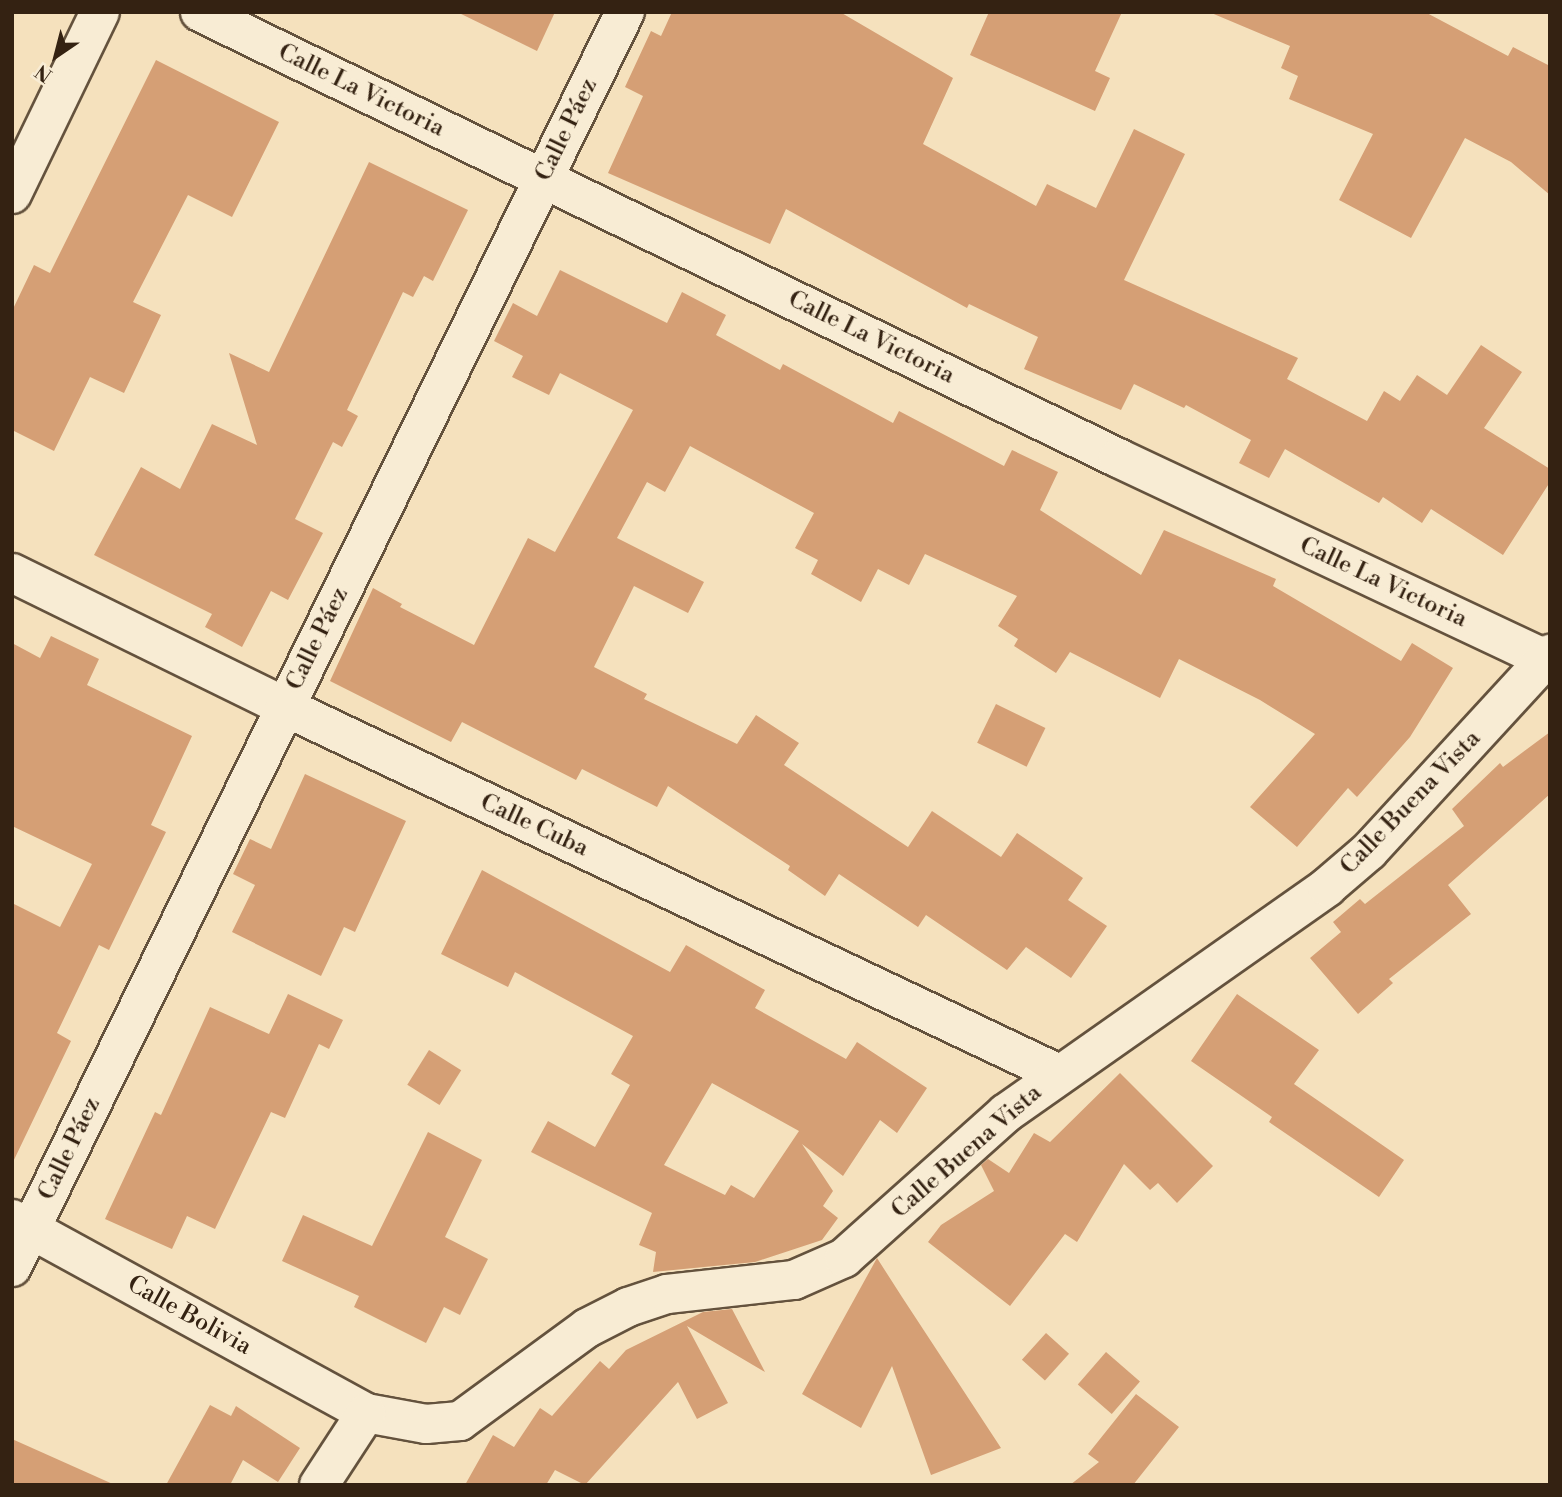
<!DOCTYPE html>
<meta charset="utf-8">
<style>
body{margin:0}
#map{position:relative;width:1562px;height:1497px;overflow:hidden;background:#f5e1bd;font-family:"Libre Bodoni",serif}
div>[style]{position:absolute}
.building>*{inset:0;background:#d59f75;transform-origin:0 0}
.roads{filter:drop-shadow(2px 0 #64523d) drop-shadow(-2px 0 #64523d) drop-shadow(0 2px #64523d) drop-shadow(0 -2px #64523d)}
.minor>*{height:38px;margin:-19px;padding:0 19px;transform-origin:19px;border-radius:19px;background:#f8ecd4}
span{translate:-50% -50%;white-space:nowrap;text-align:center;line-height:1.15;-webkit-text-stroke:7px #f8ecd4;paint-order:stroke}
.street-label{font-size:24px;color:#342212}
.frame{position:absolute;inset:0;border:14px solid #342212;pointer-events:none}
.north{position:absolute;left:21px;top:21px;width:70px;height:70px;-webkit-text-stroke:5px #f8ecd4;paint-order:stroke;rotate:215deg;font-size:19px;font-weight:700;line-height:28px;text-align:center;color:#342212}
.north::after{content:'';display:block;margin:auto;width:24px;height:32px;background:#342212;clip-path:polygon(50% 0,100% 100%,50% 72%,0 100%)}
</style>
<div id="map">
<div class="building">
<i style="clip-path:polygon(457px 12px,555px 12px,537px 51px)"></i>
<i style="clip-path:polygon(672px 12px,840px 12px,953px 78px,923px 144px,1036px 206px,1047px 184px,1096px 208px,1134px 129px,1185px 154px,1124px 280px,1298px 358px,1287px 379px,1367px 421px,1384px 391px,1400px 401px,1417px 375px,1447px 395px,1481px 345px,1522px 372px,1484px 428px,1550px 469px,1550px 482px,1503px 555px,1431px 509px,1422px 523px,1383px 497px,1379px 503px,1285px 449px,1269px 478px,1239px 463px,1251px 440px,1186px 405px,1184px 408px,1134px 384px,1121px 410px,1024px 369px,1038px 337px,969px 304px,967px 308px,786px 209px,770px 244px,608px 173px,643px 96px,625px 87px,651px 31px,661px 36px)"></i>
<i style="clip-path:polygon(989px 12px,1122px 12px,1095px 71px,1110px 78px,1095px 111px,970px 55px)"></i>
<i style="clip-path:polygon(1209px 12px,1425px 12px,1508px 56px,1513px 47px,1550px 66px,1550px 195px,1511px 162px,1465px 138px,1411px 238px,1339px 200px,1373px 134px,1289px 99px,1298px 76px,1281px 68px,1290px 46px)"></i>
<i style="clip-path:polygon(156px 60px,279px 122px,232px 217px,188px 195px,133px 302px,161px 315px,124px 393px,90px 377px,54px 451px,12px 430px,12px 311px,34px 265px,50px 273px)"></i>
<i style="clip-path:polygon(369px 162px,468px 210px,433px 281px,424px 276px,413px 297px,403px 292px,347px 410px,358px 416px,342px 447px,333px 442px,295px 519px,323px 533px,288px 600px,271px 591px,242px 647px,205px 627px,212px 614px,94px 555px,141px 467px,180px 489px,212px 424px,257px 445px,229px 353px,269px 372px)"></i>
<i style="clip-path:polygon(560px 270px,667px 323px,682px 292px,726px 315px,716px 335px,780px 370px,783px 364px,893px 423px,899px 411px,1004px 466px,1012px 450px,1058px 472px,1040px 510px,1141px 575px,1164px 530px,1276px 579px,1273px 586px,1401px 661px,1412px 643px,1453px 668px,1410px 737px,1357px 797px,1348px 788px,1297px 847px,1250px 807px,1315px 734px,1260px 700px,1179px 659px,1160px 698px,1070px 652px,1056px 673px,1014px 646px,1018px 639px,998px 626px,1017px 596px,925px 554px,909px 585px,878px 569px,861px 602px,811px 574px,818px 560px,795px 548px,814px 513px,690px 446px,665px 492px,647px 482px,617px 538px,704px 582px,688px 613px,634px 586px,594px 667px,647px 694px,644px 699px,737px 744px,756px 715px,799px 743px,784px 765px,908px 847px,932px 811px,1001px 857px,1017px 833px,1083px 878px,1068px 900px,1107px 926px,1071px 978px,1026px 947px,1007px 970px,926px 915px,918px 927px,839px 874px,825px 896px,788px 870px,790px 866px,668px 786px,657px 807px,582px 769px,576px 780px,462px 722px,451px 742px,330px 681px,373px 588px,402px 604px,400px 607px,474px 645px,528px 538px,555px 552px,633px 410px,560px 373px,549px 395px,512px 377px,523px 356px,494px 341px,513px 303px,537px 316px)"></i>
<i style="clip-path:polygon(51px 636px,99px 659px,87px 685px,192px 736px,151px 825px,166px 832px,109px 950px,99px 945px,57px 1033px,71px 1041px,12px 1164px,12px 903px,60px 927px,92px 864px,12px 826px,12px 643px,40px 658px)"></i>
<i style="left:996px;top:704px;width:55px;height:43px;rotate:26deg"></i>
<i style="clip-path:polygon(1550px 732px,1550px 794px,1448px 885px,1471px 914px,1389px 979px,1393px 983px,1358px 1014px,1310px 958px,1341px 932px,1333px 922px,1360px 899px,1365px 904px,1464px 826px,1452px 809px,1500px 763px,1503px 767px)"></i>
<i style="clip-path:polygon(305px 774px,406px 821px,355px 932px,344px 927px,321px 976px,232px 932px,255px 885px,233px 874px,250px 839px,271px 849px)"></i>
<i style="clip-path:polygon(evenodd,482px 870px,670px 972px,686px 945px,765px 990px,755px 1008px,846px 1059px,857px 1042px,927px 1088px,897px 1133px,880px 1120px,843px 1176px,802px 1144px,833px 1191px,823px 1206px,838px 1218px,822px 1240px,755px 1262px,653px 1272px,656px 1252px,639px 1245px,652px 1213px,531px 1152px,548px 1121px,595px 1147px,630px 1085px,611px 1074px,633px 1036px,515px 972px,508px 987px,441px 954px,482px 870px,712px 1083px,799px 1131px,754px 1198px,731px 1185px,725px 1195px,664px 1165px,712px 1083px)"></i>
<i style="clip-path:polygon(288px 994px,343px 1020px,329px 1049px,319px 1044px,285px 1118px,271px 1112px,215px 1229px,187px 1216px,172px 1249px,105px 1219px,155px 1112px,161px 1115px,210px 1007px,269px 1034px)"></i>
<i style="clip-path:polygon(1237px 994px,1319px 1050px,1294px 1084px,1404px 1160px,1379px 1197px,1269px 1122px,1272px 1117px,1191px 1061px)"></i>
<i style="left:429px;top:1050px;width:38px;height:41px;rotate:32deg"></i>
<i style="clip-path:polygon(1120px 1073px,1213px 1166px,1177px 1203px,1158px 1183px,1150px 1190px,1124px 1164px,1077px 1242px,1065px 1234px,1010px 1306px,928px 1242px,941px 1225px,994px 1191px,981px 1165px,988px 1159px,1009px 1173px,1034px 1133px,1050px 1142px)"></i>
<i style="clip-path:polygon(428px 1132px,482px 1160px,445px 1237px,488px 1259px,460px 1315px,444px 1307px,426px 1343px,354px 1307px,359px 1296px,282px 1261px,303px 1215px,372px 1246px)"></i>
<i style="clip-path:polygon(877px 1258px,902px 1297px,1001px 1448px,931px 1475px,892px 1366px,861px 1428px,802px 1394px)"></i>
<i style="clip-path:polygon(732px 1309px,765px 1372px,687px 1326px,728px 1403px,697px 1419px,678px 1382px,585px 1485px,555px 1470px,546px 1485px,465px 1485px,493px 1435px,514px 1447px,540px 1408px,552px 1416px,600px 1361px,609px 1369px,626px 1350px,703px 1312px)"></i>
<i style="left:1046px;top:1333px;width:31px;height:36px;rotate:42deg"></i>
<i style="left:1106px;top:1352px;width:45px;height:43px;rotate:41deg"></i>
<i style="clip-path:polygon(1136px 1394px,1179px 1427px,1133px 1485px,1070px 1485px,1099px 1462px,1088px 1454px)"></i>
<i style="clip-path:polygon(210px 1405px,231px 1416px,236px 1406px,300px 1448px,278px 1482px,243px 1460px,230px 1485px,166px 1485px)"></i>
<i style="clip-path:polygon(12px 1439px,115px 1485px,12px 1485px)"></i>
</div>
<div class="roads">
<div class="minor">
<i style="left:200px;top:12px;width:1021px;rotate:25.91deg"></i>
<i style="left:1118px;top:458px;width:472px;rotate:25.2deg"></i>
<i style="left:12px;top:194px;width:202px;rotate:-64.2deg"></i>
<i style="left:12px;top:573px;width:304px;rotate:26.1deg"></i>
<i style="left:285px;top:707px;width:857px;rotate:25.37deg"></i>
<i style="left:12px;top:1219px;width:404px;rotate:28.7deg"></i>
<i style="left:366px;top:1413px;width:61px;rotate:10.4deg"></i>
<i style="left:426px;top:1424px;width:34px;rotate:-5deg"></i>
<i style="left:460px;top:1421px;width:157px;rotate:-36.2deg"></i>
<i style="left:587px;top:1328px;width:46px;rotate:-27.1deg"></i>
<i style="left:628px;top:1307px;width:41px;rotate:-18.4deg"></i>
<i style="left:667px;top:1294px;width:128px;rotate:-6.3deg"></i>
<i style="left:794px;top:1280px;width:55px;rotate:-23.7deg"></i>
<i style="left:844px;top:1258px;width:217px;rotate:-41.8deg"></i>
<i style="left:1006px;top:1113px;width:393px;rotate:-35.1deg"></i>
<i style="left:1327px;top:887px;width:55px;rotate:-40.6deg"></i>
<i style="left:1369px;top:851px;width:268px;rotate:-47.4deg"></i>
<i style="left:12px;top:1267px;width:1397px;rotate:-63.97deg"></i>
<i style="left:319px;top:1485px;width:86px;rotate:-56.9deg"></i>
</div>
</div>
<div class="street-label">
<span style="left:361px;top:91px;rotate:26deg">Calle La Victoria</span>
<span style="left:567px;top:130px;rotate:-64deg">Calle Páez</span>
<span style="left:871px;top:338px;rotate:26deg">Calle La Victoria</span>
<span style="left:1383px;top:583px;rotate:25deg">Calle La Victoria</span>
<span style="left:318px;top:639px;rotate:-64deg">Calle Páez</span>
<span style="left:1411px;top:803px;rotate:-46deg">Calle Buena Vista</span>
<span style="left:534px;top:826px;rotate:25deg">Calle Cuba</span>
<span style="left:70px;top:1149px;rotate:-64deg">Calle Páez</span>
<span style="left:967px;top:1152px;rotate:-41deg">Calle Buena Vista</span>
<span style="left:189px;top:1316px;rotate:29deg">Calle Bolivia</span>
</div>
<div class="frame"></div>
<div class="north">N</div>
</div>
